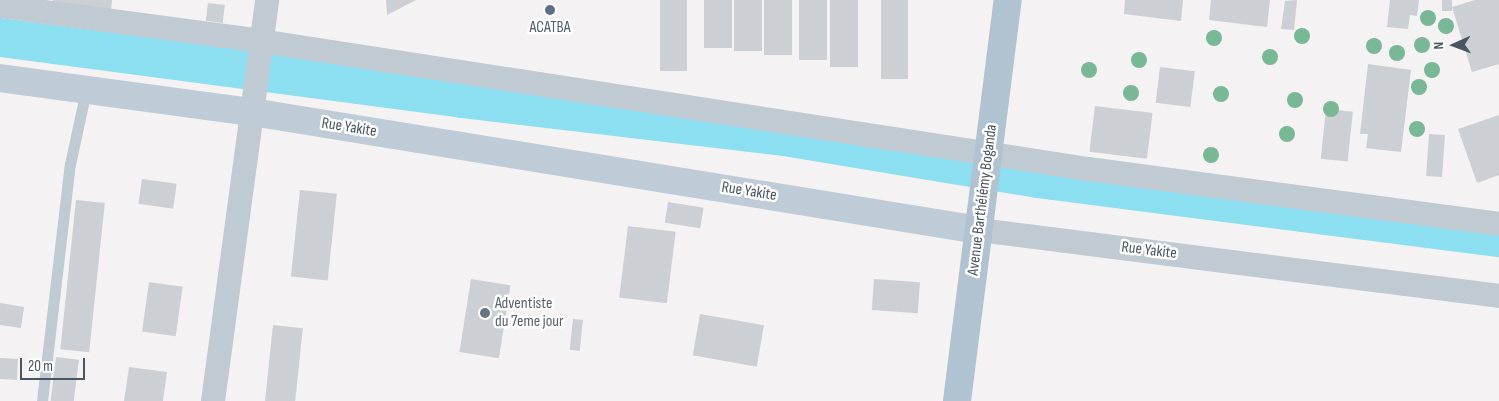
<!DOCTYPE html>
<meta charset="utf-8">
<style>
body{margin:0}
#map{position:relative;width:1499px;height:401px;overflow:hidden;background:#f4f2f2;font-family:"Sofia Sans Condensed",sans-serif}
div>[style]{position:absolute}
.river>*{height:39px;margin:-19.5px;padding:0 19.5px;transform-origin:19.5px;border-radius:19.5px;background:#8cdef1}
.building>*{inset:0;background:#cccfd4;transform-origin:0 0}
.service>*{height:11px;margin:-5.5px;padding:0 5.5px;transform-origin:5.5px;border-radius:5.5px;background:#c0cad2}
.minor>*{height:24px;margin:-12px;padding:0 12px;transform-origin:12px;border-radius:12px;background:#c0cad2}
.secondary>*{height:28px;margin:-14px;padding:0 14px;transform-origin:14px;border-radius:14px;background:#bfcbd6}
.primary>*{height:28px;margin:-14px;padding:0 14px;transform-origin:14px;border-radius:14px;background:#b1c2d1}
.trees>*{width:16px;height:16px;margin:-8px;border-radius:50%;background:#79b896}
.dots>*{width:14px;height:14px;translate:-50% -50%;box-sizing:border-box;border:2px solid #fff;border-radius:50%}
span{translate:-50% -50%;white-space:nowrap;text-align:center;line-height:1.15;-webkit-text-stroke:5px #fff;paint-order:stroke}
.service-label{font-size:16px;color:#4e5e75}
.street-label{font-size:16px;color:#495661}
.worship-label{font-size:16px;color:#5b616d}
.left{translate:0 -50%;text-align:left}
.north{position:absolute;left:1429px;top:20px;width:50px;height:50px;-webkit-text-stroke:4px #fff;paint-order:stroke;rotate:268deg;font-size:14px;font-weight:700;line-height:20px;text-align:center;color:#495661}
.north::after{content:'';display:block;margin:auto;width:18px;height:22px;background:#495661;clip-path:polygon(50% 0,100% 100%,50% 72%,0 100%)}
.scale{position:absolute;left:20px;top:358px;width:65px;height:22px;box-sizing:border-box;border:2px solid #495661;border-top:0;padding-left:6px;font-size:15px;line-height:18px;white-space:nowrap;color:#495661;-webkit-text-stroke:4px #fff;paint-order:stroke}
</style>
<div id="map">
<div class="river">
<i style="left:0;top:37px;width:465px;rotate:7.5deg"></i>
<i style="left:461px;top:98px;width:325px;rotate:6.7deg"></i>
<i style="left:784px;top:136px;width:256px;rotate:9.4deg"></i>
<i style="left:1037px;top:178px;width:466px;rotate:7.3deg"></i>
</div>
<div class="building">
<i style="clip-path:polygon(53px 0,112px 0,111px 12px,52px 4px)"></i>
<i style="clip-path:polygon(386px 0,416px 0,387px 15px)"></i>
<i style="left:660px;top:0;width:27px;height:71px"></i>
<i style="left:704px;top:0;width:28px;height:48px"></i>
<i style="left:734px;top:0;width:28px;height:51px"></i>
<i style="left:764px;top:0;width:28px;height:55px"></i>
<i style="left:799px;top:0;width:28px;height:60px"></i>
<i style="left:830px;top:0;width:28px;height:67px"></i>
<i style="left:881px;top:0;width:27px;height:79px"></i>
<i style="clip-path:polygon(1125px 0,1183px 0,1181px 21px,1124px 14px)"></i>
<i style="clip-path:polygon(1211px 0,1270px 0,1267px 27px,1209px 20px)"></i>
<i style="clip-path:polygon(1297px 0,1294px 30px,1281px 29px,1285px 1px)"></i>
<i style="clip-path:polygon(1390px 0,1419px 0,1417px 16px,1410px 15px,1408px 29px,1387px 27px)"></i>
<i style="left:1442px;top:0;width:10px;height:11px"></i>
<i style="clip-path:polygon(1499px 0,1499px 64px,1472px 72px,1452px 7px,1475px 0)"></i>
<i style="left:208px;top:3px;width:17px;height:18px;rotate:7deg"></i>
<i style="clip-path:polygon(1368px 64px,1411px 70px,1401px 152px,1366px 148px,1368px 134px,1360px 134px)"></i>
<i style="left:1160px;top:67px;width:35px;height:36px;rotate:7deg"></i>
<i style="left:1095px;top:106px;width:58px;height:46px;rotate:7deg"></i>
<i style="left:1326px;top:109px;width:27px;height:50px;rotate:6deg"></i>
<i style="clip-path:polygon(1499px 115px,1499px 175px,1477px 183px,1458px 129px)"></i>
<i style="left:1429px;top:134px;width:16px;height:42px;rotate:4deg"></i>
<i style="left:142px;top:179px;width:35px;height:25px;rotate:8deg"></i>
<i style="left:300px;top:190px;width:37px;height:87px;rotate:6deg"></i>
<i style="left:76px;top:200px;width:29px;height:150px;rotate:6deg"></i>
<i style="left:668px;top:202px;width:36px;height:21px;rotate:9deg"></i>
<i style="left:628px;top:226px;width:48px;height:72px;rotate:7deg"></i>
<i style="left:471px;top:279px;width:40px;height:74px;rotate:9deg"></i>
<i style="left:874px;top:279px;width:46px;height:31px;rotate:4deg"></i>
<i style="left:149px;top:282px;width:34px;height:50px;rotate:8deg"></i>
<i style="clip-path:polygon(0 303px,24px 307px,21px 328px,0 325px)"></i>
<i style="left:700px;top:314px;width:65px;height:42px;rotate:10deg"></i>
<i style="left:573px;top:319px;width:10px;height:31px;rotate:6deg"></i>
<i style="left:273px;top:325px;width:30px;height:77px;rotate:6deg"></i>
<i style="left:56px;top:357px;width:23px;height:44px;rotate:7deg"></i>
<i style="left:0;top:358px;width:18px;height:21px;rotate:3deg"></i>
<i style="clip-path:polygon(129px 367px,167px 372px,163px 401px,124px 401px)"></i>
</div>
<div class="service">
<i style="left:42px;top:401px;width:239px;rotate:-83.3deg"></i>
<i style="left:70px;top:164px;width:76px;rotate:-77.8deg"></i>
</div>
<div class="minor">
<i style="left:0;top:6px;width:263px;rotate:7.6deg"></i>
<i style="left:261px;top:41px;width:837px;rotate:8.8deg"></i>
<i style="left:1088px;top:169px;width:415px;rotate:7.6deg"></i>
<i style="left:979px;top:230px;width:524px;rotate:7.23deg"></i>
<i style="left:213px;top:401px;width:405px;rotate:-82.3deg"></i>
</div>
<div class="secondary">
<i style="left:0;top:78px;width:254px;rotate:7.7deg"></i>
<i style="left:252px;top:112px;width:737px;rotate:9.22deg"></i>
</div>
<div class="primary">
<i style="left:957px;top:401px;width:404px;rotate:-82.8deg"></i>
</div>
<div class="trees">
<i style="left:1428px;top:18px"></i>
<i style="left:1446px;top:26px"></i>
<i style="left:1302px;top:36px"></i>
<i style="left:1214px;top:38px"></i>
<i style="left:1422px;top:45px"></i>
<i style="left:1374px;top:46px"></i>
<i style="left:1397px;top:53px"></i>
<i style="left:1270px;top:57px"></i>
<i style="left:1139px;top:60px"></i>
<i style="left:1089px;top:70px"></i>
<i style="left:1432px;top:70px"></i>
<i style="left:1419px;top:87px"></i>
<i style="left:1131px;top:93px"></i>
<i style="left:1221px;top:94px"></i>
<i style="left:1295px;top:100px"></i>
<i style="left:1331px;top:109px"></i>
<i style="left:1417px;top:129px"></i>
<i style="left:1287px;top:134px"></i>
<i style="left:1211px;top:155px"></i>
</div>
<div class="dots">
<i style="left:550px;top:10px;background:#5c6f8a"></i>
<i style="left:485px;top:313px;background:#6b7280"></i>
</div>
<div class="service-label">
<span style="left:550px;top:28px">ACATBA</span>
</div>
<div class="street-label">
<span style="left:349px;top:128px;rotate:9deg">Rue Yakite</span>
<span style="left:749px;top:192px;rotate:9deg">Rue Yakite</span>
<span style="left:983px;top:200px;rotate:-83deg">Avenue Barthélémy Boganda</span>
<span style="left:1149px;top:251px;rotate:7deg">Rue Yakite</span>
</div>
<div class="worship-label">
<span class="left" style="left:495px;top:313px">Adventiste<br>du 7eme jour</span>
</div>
<div class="north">N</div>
<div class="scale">20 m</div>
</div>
